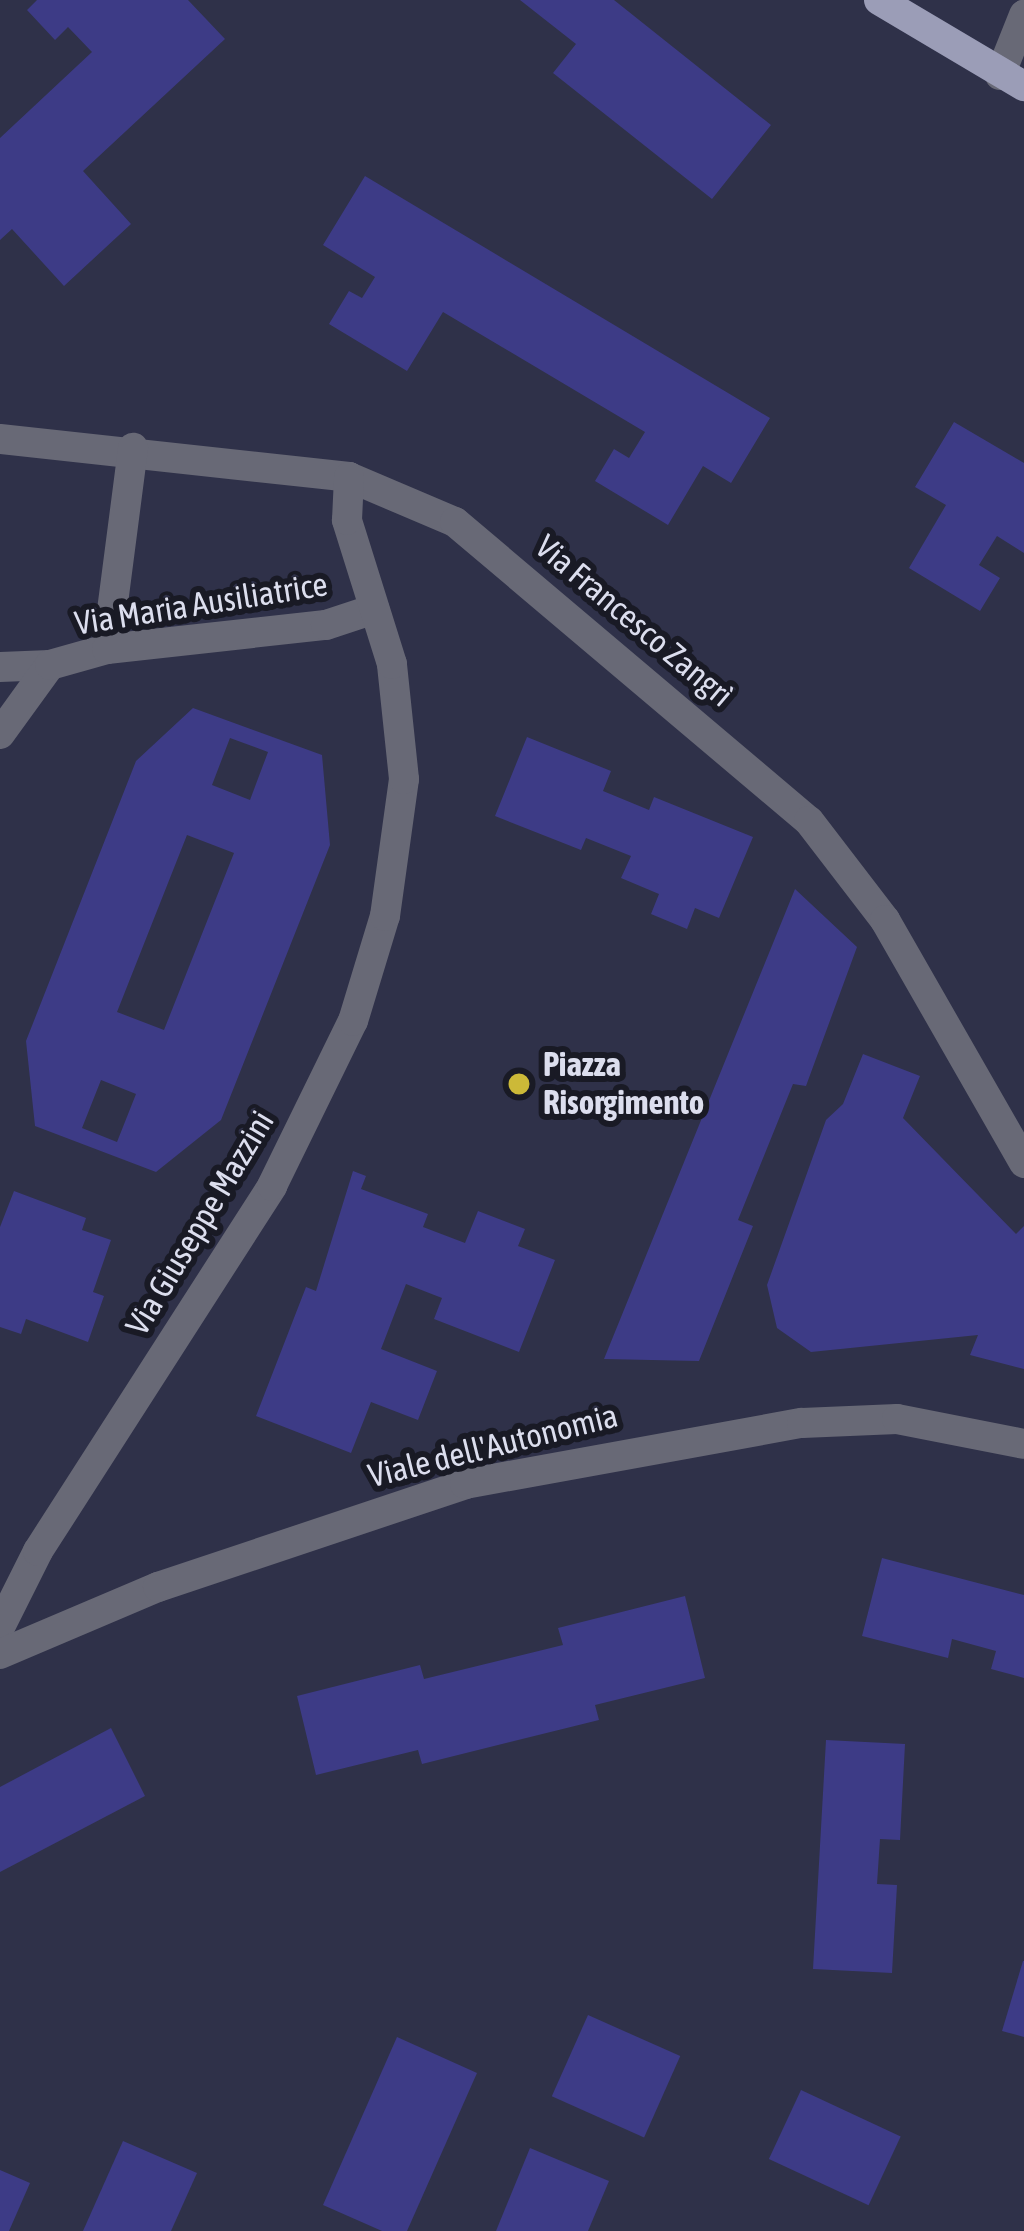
<!DOCTYPE html>
<meta charset="utf-8">
<style>
body{margin:0}
#map{position:relative;width:1024px;height:2231px;overflow:hidden;background:#2f3149;font-family:"Asap Condensed",sans-serif}
div>[style]{position:absolute}
.building>*{inset:0;background:#3d3b86;transform-origin:0 0}
.minor>*{height:30px;margin:-15px;padding:0 15px;transform-origin:15px;border-radius:15px;background:#686976}
.major>*{height:30px;margin:-15px;padding:0 15px;transform-origin:15px;border-radius:15px;background:#9b9db7}
.dots>*{width:33px;height:33px;translate:-50% -50%;box-sizing:border-box;border:6px solid #191a25;border-radius:50%}
span{translate:-50% -50%;white-space:nowrap;text-align:center;line-height:1.15;-webkit-text-stroke:12px #191a25;paint-order:stroke}
.street-label{font-size:33px;color:#dcdeee}
.poi-label{font-size:33px;color:#dcdeee;font-weight:700}
.left{translate:0 -50%;text-align:left}
</style>
<div id="map">
<div class="building">
<i style="clip-path:polygon(37px 0,188px 0,225px 39px,83px 171px,131px 224px,64px 286px,12px 229px,0 240px,0 138px,92px 52px,68px 27px,55px 40px,27px 10px)"></i>
<i style="clip-path:polygon(520px 0,614px 0,771px 125px,712px 199px,553px 73px,576px 44px)"></i>
<i style="clip-path:polygon(365px 176px,770px 418px,731px 483px,703px 466px,668px 525px,595px 481px,614px 449px,629px 458px,645px 432px,443px 312px,407px 371px,329px 324px,349px 291px,362px 298px,375px 277px,323px 245px)"></i>
<i style="clip-path:polygon(954px 422px,1024px 463px,1024px 553px,997px 536px,979px 565px,1000px 578px,980px 611px,909px 568px,946px 505px,915px 487px)"></i>
<i style="clip-path:polygon(evenodd,193px 708px,322px 755px,330px 845px,221px 1120px,156px 1172px,35px 1126px,26px 1041px,136px 761px,193px 708px,230px 738px,268px 752px,250px 800px,212px 785px,230px 738px,193px 708px,187px 835px,234px 853px,164px 1030px,117px 1012px,187px 835px,193px 708px,101px 1080px,136px 1094px,117px 1142px,82px 1128px,101px 1080px)"></i>
<i style="clip-path:polygon(527px 737px,611px 771px,603px 791px,649px 810px,654px 797px,753px 837px,719px 918px,695px 908px,687px 929px,651px 914px,659px 894px,621px 878px,631px 856px,586px 838px,581px 850px,495px 816px)"></i>
<i style="clip-path:polygon(795px 889px,857px 947px,806px 1086px,793px 1084px,738px 1220px,753px 1226px,699px 1361px,604px 1359px)"></i>
<i style="clip-path:polygon(863px 1054px,920px 1076px,903px 1118px,1016px 1234px,1024px 1226px,1024px 1369px,970px 1355px,978px 1335px,811px 1352px,777px 1328px,767px 1285px,826px 1120px,843px 1104px)"></i>
<i style="clip-path:polygon(353px 1171px,366px 1176px,361px 1189px,428px 1214px,423px 1227px,465px 1243px,478px 1211px,525px 1229px,518px 1246px,555px 1260px,519px 1352px,434px 1319px,442px 1298px,406px 1284px,381px 1349px,437px 1371px,418px 1420px,371px 1402px,351px 1453px,256px 1416px,306px 1287px,316px 1291px)"></i>
<i style="clip-path:polygon(14px 1191px,86px 1218px,82px 1230px,111px 1240px,93px 1292px,104px 1296px,88px 1342px,26px 1319px,21px 1334px,0 1327px,0 1227px)"></i>
<i style="clip-path:polygon(882px 1558px,1024px 1595px,1024px 1678px,991px 1669px,996px 1651px,952px 1639px,948px 1658px,862px 1636px)"></i>
<i style="clip-path:polygon(685px 1596px,705px 1678px,595px 1705px,599px 1720px,422px 1764px,418px 1750px,316px 1775px,297px 1696px,420px 1665px,424px 1679px,563px 1645px,558px 1628px)"></i>
<i style="clip-path:polygon(111px 1728px,145px 1796px,0 1872px,0 1787px)"></i>
<i style="clip-path:polygon(826px 1740px,905px 1744px,900px 1840px,880px 1839px,877px 1884px,897px 1885px,892px 1973px,813px 1969px)"></i>
<i style="clip-path:polygon(1023px 1961px,1024px 1961px,1024px 2037px,1002px 2031px)"></i>
<i style="left:588px;top:2015px;width:101px;height:89px;rotate:24deg"></i>
<i style="clip-path:polygon(397px 2037px,477px 2073px,407px 2231px,382px 2231px,323px 2205px)"></i>
<i style="left:801px;top:2090px;width:110px;height:76px;rotate:25deg"></i>
<i style="clip-path:polygon(123px 2141px,197px 2173px,171px 2231px,83px 2231px)"></i>
<i style="clip-path:polygon(530px 2148px,609px 2181px,588px 2231px,496px 2231px)"></i>
<i style="clip-path:polygon(0 2170px,30px 2183px,9px 2231px,0 2231px)"></i>
</div>
<div class="minor">
<i style="left:1000px;top:75px;width:65px;rotate:-68.2deg"></i>
<i style="left:0;top:439px;width:351px;rotate:6.2deg"></i>
<i style="left:349px;top:477px;width:115px;rotate:23deg"></i>
<i style="left:455px;top:522px;width:463px;rotate:40.2deg"></i>
<i style="left:809px;top:821px;width:125px;rotate:52.5deg"></i>
<i style="left:885px;top:920px;width:280px;rotate:60.2deg"></i>
<i style="left:107px;top:649px;width:203px;rotate:-82.6deg"></i>
<i style="left:0;top:667px;width:50px;rotate:-2.3deg"></i>
<i style="left:0;top:734px;width:85px;rotate:-54.1deg"></i>
<i style="left:50px;top:665px;width:59px;rotate:-15.7deg"></i>
<i style="left:107px;top:649px;width:220px;rotate:-6.3deg"></i>
<i style="left:326px;top:625px;width:51px;rotate:-18.4deg"></i>
<i style="left:0;top:1627px;width:85px;rotate:-63.4deg"></i>
<i style="left:38px;top:1551px;width:434px;rotate:-57.3deg"></i>
<i style="left:272px;top:1186px;width:184px;rotate:-63.9deg"></i>
<i style="left:353px;top:1021px;width:110px;rotate:-73.1deg"></i>
<i style="left:385px;top:916px;width:138px;rotate:-82.1deg"></i>
<i style="left:404px;top:779px;width:116px;rotate:-96deg"></i>
<i style="left:392px;top:664px;width:151px;rotate:-107.4deg"></i>
<i style="left:347px;top:520px;width:43px;rotate:-87.3deg"></i>
<i style="left:0;top:1654px;width:172px;rotate:-23deg"></i>
<i style="left:158px;top:1587px;width:324px;rotate:-18.5deg"></i>
<i style="left:465px;top:1484px;width:342px;rotate:-10.3deg"></i>
<i style="left:802px;top:1423px;width:95px;rotate:-2.4deg"></i>
<i style="left:897px;top:1419px;width:129px;rotate:11.1deg"></i>
</div>
<div class="major">
<i style="left:879px;top:0;width:169px;rotate:30.7deg"></i>
</div>
<div class="dots">
<i style="left:519px;top:1084px;background:#ccb938"></i>
</div>
<div class="street-label">
<span style="left:201px;top:604px;rotate:-9deg">Via Maria Ausiliatrice</span>
<span style="left:634px;top:621px;rotate:40deg">Via Francesco Zangrì</span>
<span style="left:200px;top:1223px;rotate:-59deg">Via Giuseppe Mazzini</span>
<span style="left:493px;top:1446px;rotate:-14deg">Viale dell'Autonomia</span>
</div>
<div class="poi-label">
<span class="left" style="left:543px;top:1084px">Piazza<br>Risorgimento</span>
</div>
</div>
